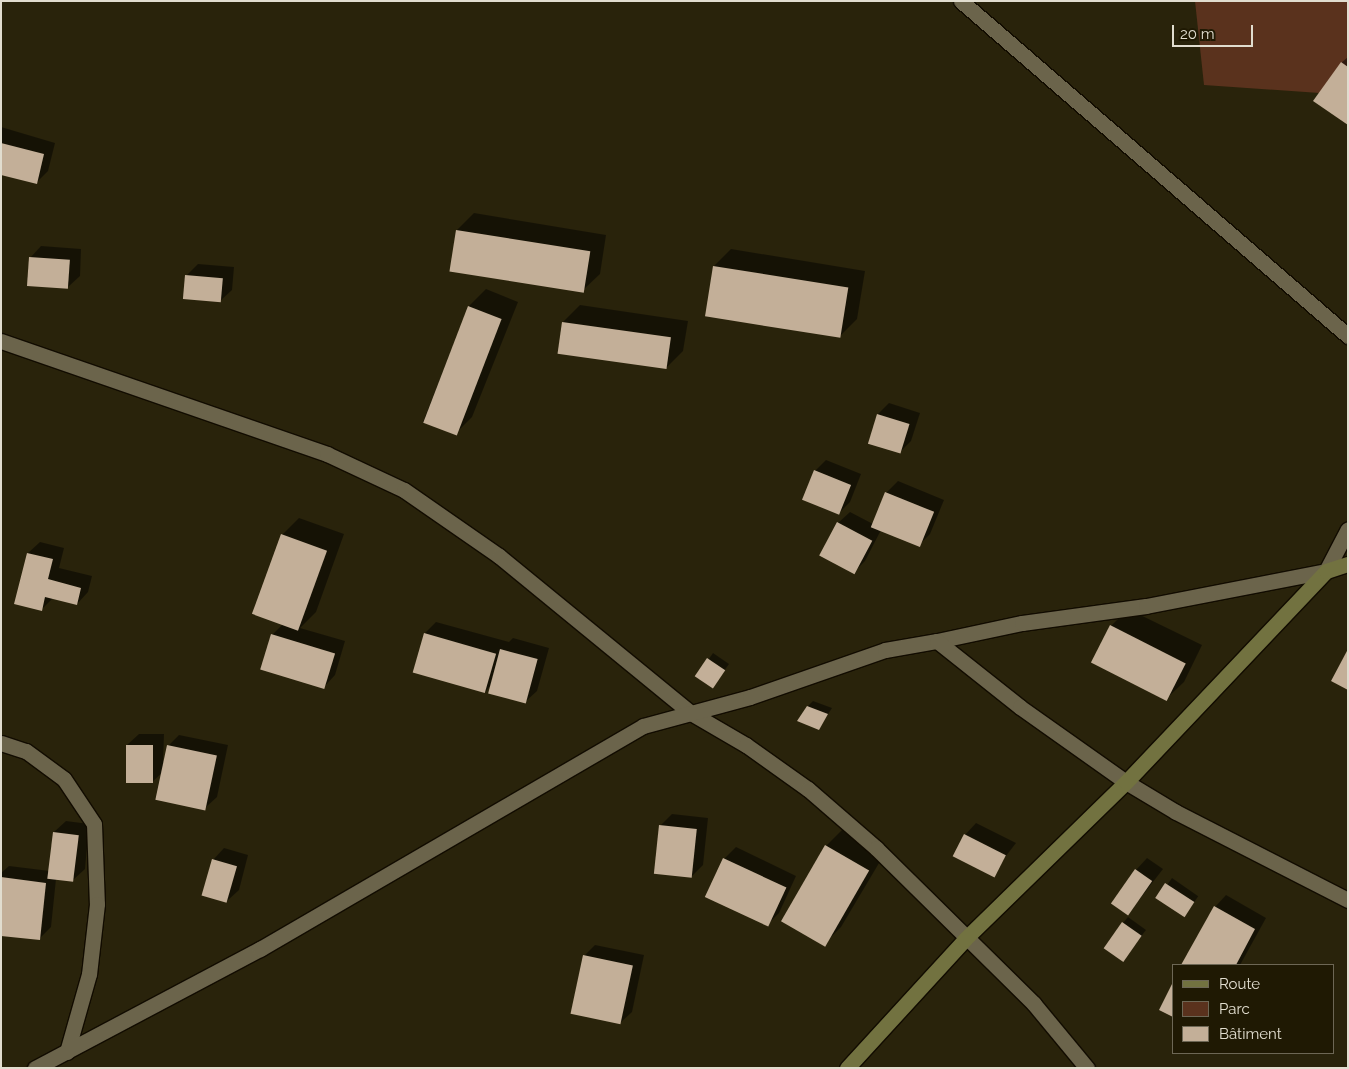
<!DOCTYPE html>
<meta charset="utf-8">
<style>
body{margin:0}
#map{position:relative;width:1349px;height:1069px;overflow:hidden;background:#29230b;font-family:Raleway,sans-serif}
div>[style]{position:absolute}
.green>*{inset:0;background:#5a321d}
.shadow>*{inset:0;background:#0007;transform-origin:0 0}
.building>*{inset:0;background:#c3af98;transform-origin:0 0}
.roads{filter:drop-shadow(1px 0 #120c00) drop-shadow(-1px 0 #120c00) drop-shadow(0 1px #120c00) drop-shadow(0 -1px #120c00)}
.street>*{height:15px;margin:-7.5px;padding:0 7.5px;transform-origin:7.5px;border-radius:7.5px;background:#6b644b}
.secondary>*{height:15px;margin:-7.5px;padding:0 7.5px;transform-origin:7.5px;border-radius:7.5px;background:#727240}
span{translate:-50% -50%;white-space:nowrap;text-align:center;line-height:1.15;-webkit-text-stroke:5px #1f1903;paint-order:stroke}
.frame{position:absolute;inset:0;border:2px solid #e1ddcf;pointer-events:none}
.legend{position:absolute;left:1172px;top:964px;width:162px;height:90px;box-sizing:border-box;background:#1f1903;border:1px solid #6d6755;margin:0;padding:6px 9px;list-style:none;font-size:15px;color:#e1ddcf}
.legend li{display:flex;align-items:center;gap:10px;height:25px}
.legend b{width:25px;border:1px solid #6d6755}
.scale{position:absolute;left:1172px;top:25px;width:81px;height:22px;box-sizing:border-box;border:2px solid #e1ddcf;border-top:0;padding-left:6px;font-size:15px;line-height:18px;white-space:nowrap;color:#e1ddcf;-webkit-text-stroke:4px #1f1903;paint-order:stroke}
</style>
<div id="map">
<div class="green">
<i style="clip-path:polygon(1195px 1px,1348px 1px,1348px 95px,1204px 85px)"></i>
</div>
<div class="shadow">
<i style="clip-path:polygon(1348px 57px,1348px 123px,1341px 63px)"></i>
<i style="clip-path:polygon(1px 127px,55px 143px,48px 171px,36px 183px,1px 173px)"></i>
<i style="clip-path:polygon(474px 213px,606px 235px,600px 274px,582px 291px,451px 270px,457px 230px)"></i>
<i style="clip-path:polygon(41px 246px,81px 249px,80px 276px,68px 287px,30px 258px)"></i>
<i style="clip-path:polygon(731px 249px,865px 271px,857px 319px,840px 336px,714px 266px)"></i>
<i style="clip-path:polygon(198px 264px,234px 267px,232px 290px,220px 301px,186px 276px)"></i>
<i style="clip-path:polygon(486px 289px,518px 302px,472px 417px,455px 434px,423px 422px,469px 306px)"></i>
<i style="clip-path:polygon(580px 305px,688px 321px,683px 351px,666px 368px,563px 322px)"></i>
<i style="clip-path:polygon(889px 403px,920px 413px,911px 441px,899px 453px,878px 414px)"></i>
<i style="clip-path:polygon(826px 460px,861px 474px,850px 502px,839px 513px,815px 471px)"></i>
<i style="clip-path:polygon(898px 481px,944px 500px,930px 534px,919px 545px,881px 530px,865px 561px,853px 573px,838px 523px,850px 512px,873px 524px,886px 493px)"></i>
<i style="clip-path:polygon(299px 518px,344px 534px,316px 612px,300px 628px,345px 641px,335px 675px,324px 687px,272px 635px,283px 624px,282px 535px)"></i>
<i style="clip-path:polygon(40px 542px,64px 548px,59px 568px,92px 576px,88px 592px,77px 604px,53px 598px,41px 610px,16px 603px,28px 553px)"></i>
<i style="clip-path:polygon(1128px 609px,1202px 645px,1184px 682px,1166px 699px,1111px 626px)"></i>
<i style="clip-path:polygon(436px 622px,509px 642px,513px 638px,549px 648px,537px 691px,525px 702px,492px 684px,485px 692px,425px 633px)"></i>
<i style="clip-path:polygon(713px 653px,729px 664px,716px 682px,697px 676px)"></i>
<i style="clip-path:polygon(813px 701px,832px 708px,819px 728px,808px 706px)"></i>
<i style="clip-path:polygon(139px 734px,164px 734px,163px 763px,168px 746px,179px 735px,228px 745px,217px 797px,205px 808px,163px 772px,151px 783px,127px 745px)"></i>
<i style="clip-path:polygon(672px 814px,708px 818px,703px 865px,691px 877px,660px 826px)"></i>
<i style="clip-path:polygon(66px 821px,89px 824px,85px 869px,73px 880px,56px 879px,51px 927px,39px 939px,1px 934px,1px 873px,9px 866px,50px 871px,54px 832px)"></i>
<i style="clip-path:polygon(976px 823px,1016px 843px,992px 874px,965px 835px)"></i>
<i style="clip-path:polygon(843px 829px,885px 853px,841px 927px,824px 944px,826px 846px)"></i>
<i style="clip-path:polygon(736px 847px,796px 876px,779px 913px,767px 925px,724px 859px)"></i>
<i style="clip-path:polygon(224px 848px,248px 855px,239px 890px,227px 901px,213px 860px)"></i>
<i style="clip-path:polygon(1147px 858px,1163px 869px,1128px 914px,1136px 870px)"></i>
<i style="left:1172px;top:878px;width:32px;height:25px;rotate:35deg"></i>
<i style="clip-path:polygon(1226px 895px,1266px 918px,1240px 965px,1184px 965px,1215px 907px)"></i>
<i style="clip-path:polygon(1128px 917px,1146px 930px,1123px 960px,1123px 923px)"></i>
<i style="clip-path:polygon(595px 945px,644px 955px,632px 1012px,620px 1023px,584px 956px)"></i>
</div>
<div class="building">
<i style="clip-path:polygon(1341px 62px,1348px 67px,1348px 125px,1313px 101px)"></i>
<i style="clip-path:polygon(1px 143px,44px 154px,37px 184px,1px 175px)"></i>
<i style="left:456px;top:230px;width:136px;height:42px;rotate:9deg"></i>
<i style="left:29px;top:257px;width:41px;height:29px;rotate:4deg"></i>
<i style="left:713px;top:266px;width:137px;height:51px;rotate:9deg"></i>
<i style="left:185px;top:275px;width:38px;height:24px;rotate:5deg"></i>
<i style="left:468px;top:306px;width:36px;height:125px;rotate:21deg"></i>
<i style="left:562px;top:322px;width:110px;height:32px;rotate:8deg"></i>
<i style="left:877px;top:414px;width:34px;height:31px;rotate:17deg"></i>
<i style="left:814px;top:470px;width:40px;height:32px;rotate:22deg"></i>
<i style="left:885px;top:492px;width:53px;height:38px;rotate:22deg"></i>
<i style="left:837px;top:522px;width:40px;height:38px;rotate:28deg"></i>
<i style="left:281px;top:534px;width:49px;height:85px;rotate:20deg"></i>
<i style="clip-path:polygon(27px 553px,53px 559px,48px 579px,81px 588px,77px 605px,45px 597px,42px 611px,14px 604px)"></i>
<i style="left:1110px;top:625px;width:85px;height:42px;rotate:27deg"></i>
<i style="left:424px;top:633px;width:75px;height:41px;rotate:16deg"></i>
<i style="left:271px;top:634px;width:67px;height:37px;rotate:17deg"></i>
<i style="left:500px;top:649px;width:39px;height:46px;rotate:15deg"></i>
<i style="clip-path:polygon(1348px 649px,1348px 690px,1331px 681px)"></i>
<i style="left:707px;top:658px;width:22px;height:22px;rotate:34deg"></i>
<i style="clip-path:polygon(807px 706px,828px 714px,819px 730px,797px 721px)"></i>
<i style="left:126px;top:745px;width:27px;height:38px"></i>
<i style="left:167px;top:745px;width:51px;height:56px;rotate:12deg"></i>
<i style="left:659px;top:825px;width:38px;height:49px;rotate:6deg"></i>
<i style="left:53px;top:832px;width:26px;height:47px;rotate:7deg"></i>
<i style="left:964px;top:834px;width:47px;height:25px;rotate:27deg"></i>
<i style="left:825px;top:845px;width:51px;height:88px;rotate:30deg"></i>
<i style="left:723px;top:858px;width:70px;height:43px;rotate:25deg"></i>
<i style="left:212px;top:859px;width:26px;height:38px;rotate:16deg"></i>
<i style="left:1135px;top:869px;width:21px;height:42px;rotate:35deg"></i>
<i style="clip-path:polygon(1px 877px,46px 883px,40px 940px,1px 936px)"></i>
<i style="left:1165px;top:883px;width:35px;height:18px;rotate:33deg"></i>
<i style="clip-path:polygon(1214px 906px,1255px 929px,1236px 965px,1181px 965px)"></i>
<i style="left:1122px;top:922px;width:24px;height:32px;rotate:35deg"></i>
<i style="left:583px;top:955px;width:51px;height:60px;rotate:12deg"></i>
<i style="clip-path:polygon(1173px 982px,1173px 1017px,1159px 1010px)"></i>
</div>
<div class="roads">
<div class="street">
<i style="left:961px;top:1px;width:512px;rotate:40.88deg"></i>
<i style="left:1px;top:341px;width:345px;rotate:19.1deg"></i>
<i style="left:327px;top:454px;width:85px;rotate:25.1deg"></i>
<i style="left:404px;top:490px;width:116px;rotate:34.8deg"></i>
<i style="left:499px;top:556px;width:248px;rotate:39.3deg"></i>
<i style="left:691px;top:713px;width:64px;rotate:30.2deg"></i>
<i style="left:746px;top:745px;width:76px;rotate:35.4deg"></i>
<i style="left:808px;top:789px;width:90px;rotate:40.9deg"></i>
<i style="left:876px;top:848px;width:222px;rotate:44.6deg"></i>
<i style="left:1034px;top:1004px;width:83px;rotate:50.4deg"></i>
<i style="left:937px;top:641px;width:87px;rotate:-12deg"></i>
<i style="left:1022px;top:623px;width:125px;rotate:-7.8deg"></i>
<i style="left:1146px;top:606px;width:183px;rotate:-11deg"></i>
<i style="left:1326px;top:571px;width:47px;rotate:-62.4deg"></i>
<i style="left:1px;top:743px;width:26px;rotate:18deg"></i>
<i style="left:26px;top:751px;width:47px;rotate:36.4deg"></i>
<i style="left:64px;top:779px;width:54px;rotate:56.3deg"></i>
<i style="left:94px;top:824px;width:80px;rotate:87.9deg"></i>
<i style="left:97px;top:904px;width:70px;rotate:96.5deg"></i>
<i style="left:89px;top:974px;width:81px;rotate:105.8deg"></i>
<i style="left:35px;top:1068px;width:255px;rotate:-27.9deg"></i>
<i style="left:260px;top:949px;width:443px;rotate:-30.2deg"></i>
<i style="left:643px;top:726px;width:111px;rotate:-15.2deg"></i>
<i style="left:750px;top:697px;width:143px;rotate:-19.2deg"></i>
<i style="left:885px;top:650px;width:53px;rotate:-9.8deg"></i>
<i style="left:937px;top:641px;width:106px;rotate:38.5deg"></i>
<i style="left:1020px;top:707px;width:130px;rotate:35.3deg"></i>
<i style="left:1126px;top:782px;width:58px;rotate:31deg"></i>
<i style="left:1176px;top:812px;width:193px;rotate:27.1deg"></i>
</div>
<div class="secondary">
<i style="left:847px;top:1068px;width:175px;rotate:-47.5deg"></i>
<i style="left:965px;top:939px;width:225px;rotate:-44.3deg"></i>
<i style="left:1126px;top:782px;width:291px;rotate:-46.5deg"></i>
<i style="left:1326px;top:571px;width:23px;rotate:-18deg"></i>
</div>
</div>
<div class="frame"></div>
<ul class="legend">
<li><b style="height:6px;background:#727240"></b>Route</li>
<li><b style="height:14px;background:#5a321d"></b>Parc</li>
<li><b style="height:14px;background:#c3af98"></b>Bâtiment</li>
</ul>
<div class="scale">20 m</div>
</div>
